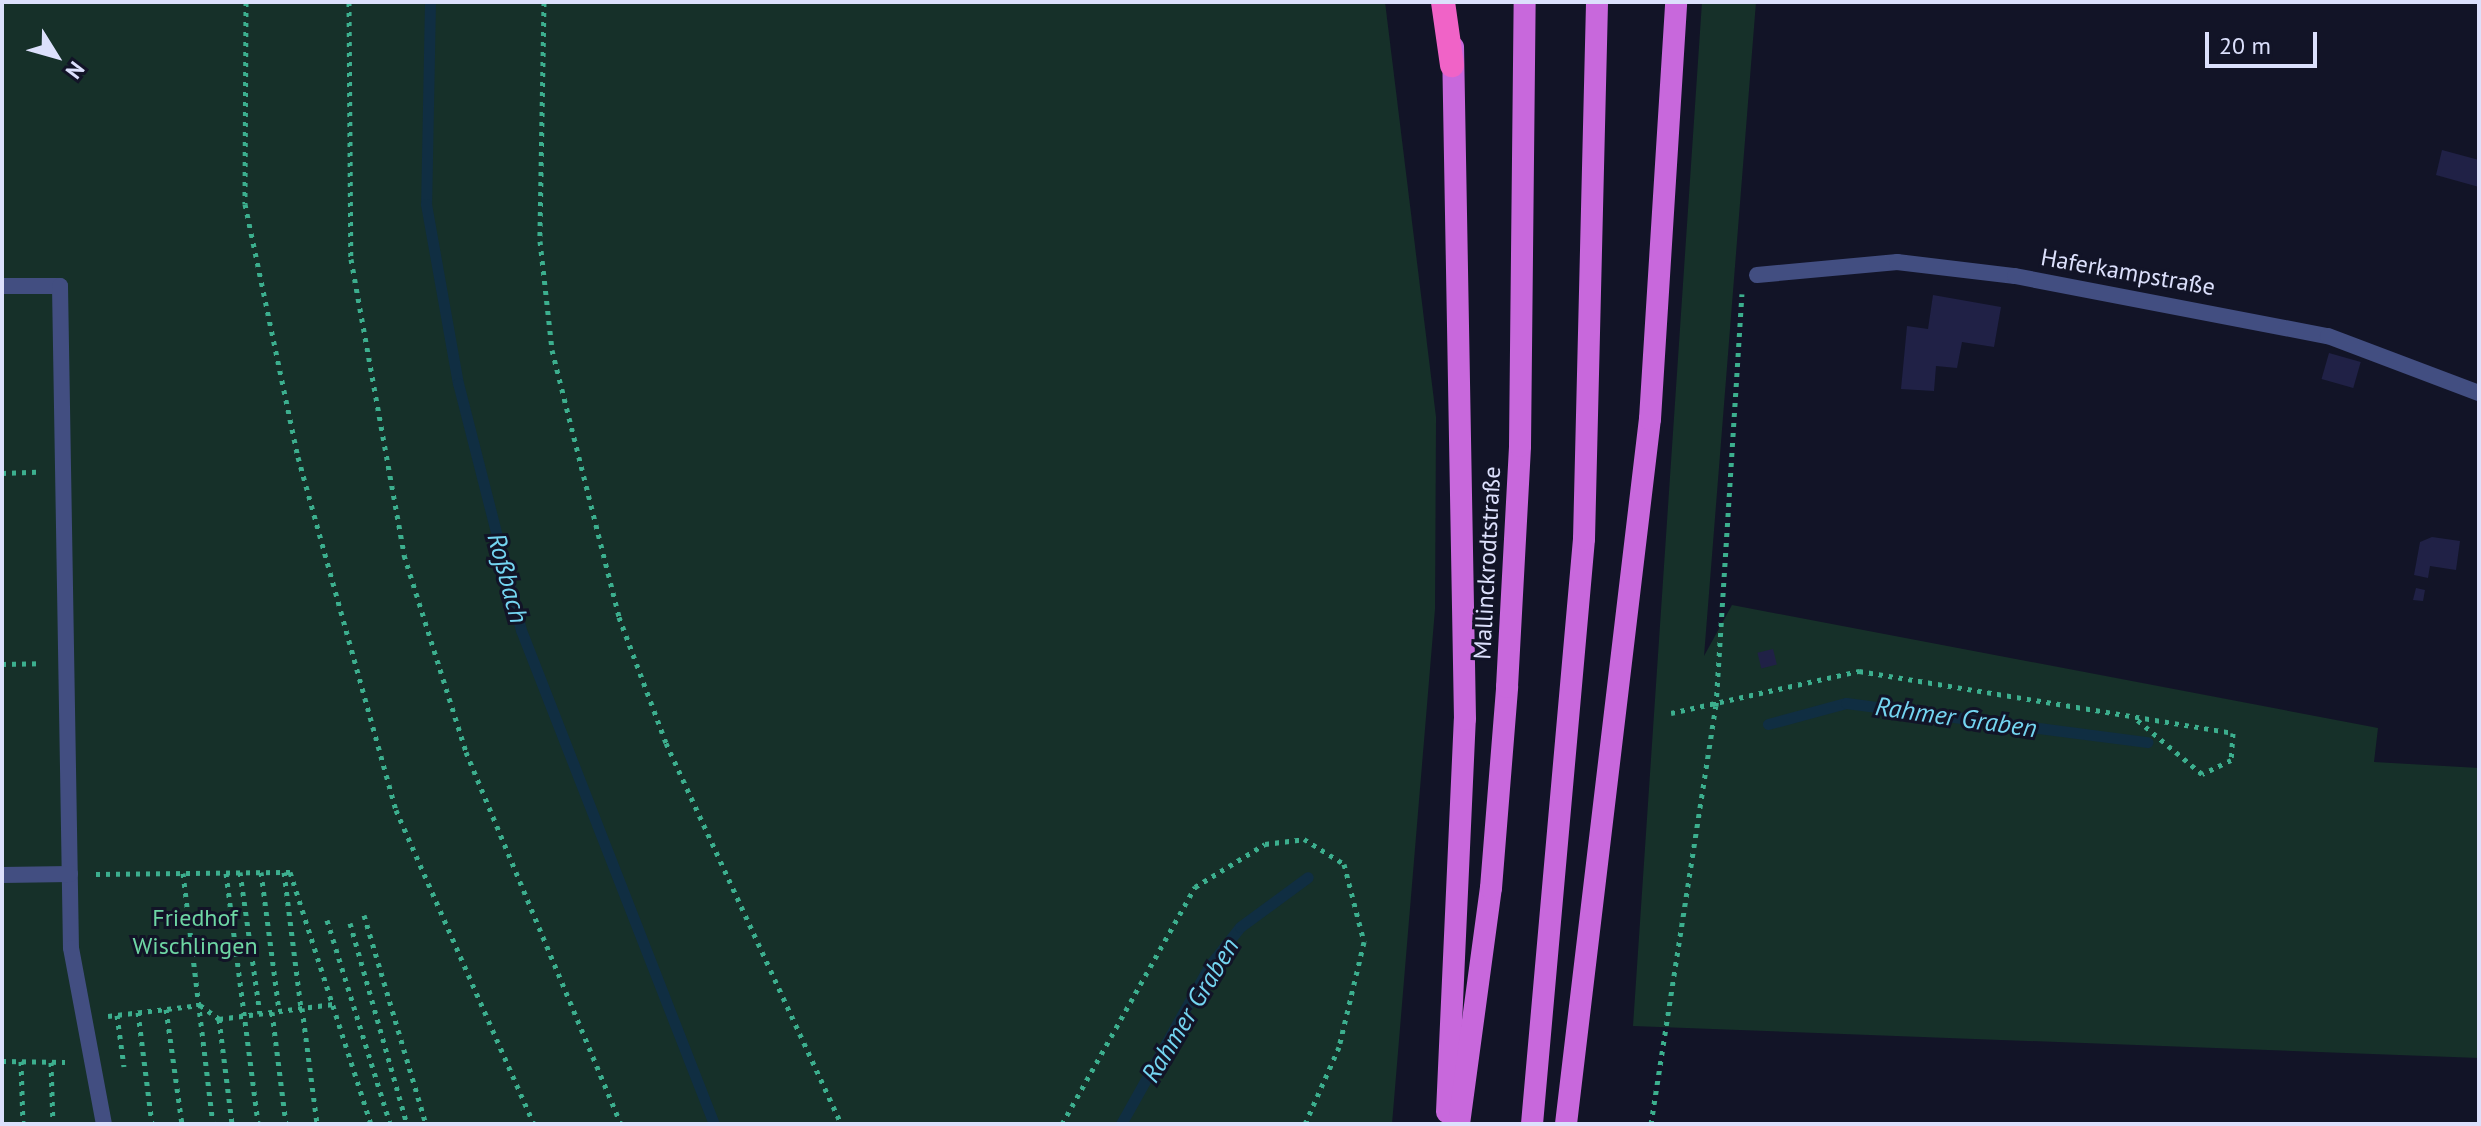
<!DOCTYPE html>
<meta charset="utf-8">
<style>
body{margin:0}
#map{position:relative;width:2481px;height:1126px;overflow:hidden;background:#121427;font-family:"PT Sans",sans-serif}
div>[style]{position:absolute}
.green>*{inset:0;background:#163029}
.stream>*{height:11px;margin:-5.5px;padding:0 5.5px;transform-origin:5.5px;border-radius:5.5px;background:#102e42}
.building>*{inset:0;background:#202146;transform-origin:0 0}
.path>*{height:5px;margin-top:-2.5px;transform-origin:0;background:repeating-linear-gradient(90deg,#3caf8e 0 4px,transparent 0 10px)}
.service>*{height:16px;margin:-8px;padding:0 8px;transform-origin:8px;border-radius:8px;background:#424e81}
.minor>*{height:16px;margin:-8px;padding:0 8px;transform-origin:8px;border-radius:8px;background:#424e81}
.trunk>*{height:22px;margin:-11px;padding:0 11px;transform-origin:11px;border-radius:11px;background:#c868dc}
.motorway>*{height:24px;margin:-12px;padding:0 12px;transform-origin:12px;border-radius:12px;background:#f063c7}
span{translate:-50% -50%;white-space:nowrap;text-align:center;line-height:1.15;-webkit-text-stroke:6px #121427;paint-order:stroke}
.street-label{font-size:24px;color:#dce0fc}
.park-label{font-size:24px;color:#6ed6a4}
.water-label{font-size:26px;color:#74d5f1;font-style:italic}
.frame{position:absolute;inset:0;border:4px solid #dce0fc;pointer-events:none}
.north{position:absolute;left:16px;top:16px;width:80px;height:80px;-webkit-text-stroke:6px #121427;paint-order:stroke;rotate:127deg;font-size:22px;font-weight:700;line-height:32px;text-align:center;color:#dce0fc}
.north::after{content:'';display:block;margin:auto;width:28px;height:36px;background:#dce0fc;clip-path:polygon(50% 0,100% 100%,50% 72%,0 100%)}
.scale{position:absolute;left:2205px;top:32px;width:112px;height:36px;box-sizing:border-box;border:4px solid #dce0fc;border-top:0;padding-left:10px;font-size:24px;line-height:28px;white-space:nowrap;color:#dce0fc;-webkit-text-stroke:6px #121427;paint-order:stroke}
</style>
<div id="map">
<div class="green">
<i style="clip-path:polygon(2px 2px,1385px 2px,1436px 417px,1435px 609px,1392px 1124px,2px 1124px)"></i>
<i style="clip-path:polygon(1702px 2px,1756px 2px,1704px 656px,1732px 605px,2378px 728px,2374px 762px,2479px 768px,2479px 1058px,1633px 1026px)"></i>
</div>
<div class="stream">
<i style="left:430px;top:2px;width:202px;rotate:91.1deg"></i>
<i style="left:426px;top:204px;width:182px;rotate:79.9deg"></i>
<i style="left:458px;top:383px;width:255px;rotate:75.7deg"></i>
<i style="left:521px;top:630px;width:530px;rotate:68.66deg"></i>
<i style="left:1768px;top:724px;width:81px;rotate:-15.1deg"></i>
<i style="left:1846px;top:703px;width:304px;rotate:7.4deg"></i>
<i style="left:1121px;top:1124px;width:182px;rotate:-60.8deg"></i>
<i style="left:1210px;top:965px;width:48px;rotate:-51.7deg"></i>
<i style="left:1240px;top:927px;width:84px;rotate:-36.3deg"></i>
</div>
<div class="building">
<i style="clip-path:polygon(2442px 150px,2479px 160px,2479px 187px,2436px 175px)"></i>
<i style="clip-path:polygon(1933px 295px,2001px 307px,1994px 347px,1962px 342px,1957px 368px,1936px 366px,1934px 391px,1901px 389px,1907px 326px,1928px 329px)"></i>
<i style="left:2329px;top:353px;width:33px;height:27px;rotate:16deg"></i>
<i style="clip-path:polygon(2432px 537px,2460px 541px,2456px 570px,2430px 566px,2428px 578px,2414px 575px,2420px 542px)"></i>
<i style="clip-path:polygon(2416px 588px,2425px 590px,2423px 601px,2413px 600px)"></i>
<i style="left:1773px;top:649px;width:16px;height:16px;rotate:76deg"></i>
</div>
<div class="path">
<i style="left:246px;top:2px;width:202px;rotate:90.3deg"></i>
<i style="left:245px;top:204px;width:258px;rotate:78.2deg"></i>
<i style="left:298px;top:457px;width:366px;rotate:74.5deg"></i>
<i style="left:396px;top:810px;width:343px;rotate:66.3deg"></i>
<i style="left:349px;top:2px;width:257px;rotate:89.6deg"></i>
<i style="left:351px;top:259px;width:301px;rotate:79.8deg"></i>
<i style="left:404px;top:555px;width:207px;rotate:72.5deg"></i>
<i style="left:466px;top:752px;width:403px;rotate:67.4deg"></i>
<i style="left:544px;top:2px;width:239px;rotate:91deg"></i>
<i style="left:540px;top:241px;width:110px;rotate:83.7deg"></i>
<i style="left:552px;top:350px;width:275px;rotate:75.9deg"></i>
<i style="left:619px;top:617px;width:134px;rotate:69.5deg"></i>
<i style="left:666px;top:743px;width:419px;rotate:65.3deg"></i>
<i style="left:2px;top:473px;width:35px;rotate:-2deg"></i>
<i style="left:2px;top:664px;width:39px;rotate:-1deg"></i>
<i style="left:1671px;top:713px;width:193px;rotate:-12.6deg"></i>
<i style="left:1859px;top:671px;width:379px;rotate:9.4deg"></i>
<i style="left:2233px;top:733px;width:27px;rotate:94deg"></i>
<i style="left:2231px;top:760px;width:32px;rotate:154deg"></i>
<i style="left:2202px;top:774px;width:87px;rotate:-140.1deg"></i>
<i style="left:240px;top:872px;width:143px;rotate:82deg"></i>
<i style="left:261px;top:872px;width:140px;rotate:82.6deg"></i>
<i style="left:284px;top:872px;width:137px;rotate:82.9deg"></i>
<i style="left:183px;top:873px;width:253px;rotate:83.2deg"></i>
<i style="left:226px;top:873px;width:253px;rotate:82.7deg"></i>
<i style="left:96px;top:874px;width:194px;rotate:-0.6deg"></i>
<i style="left:290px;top:872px;width:265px;rotate:72.2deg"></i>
<i style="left:364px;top:915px;width:218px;rotate:73.5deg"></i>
<i style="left:327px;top:920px;width:214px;rotate:72.8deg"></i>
<i style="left:350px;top:923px;width:209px;rotate:74.2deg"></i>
<i style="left:302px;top:1008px;width:117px;rotate:82.6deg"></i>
<i style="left:166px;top:1009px;width:116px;rotate:82.1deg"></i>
<i style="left:138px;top:1012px;width:113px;rotate:82.9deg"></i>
<i style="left:272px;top:1012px;width:113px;rotate:82.9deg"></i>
<i style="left:117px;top:1015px;width:52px;rotate:82.3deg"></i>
<i style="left:108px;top:1016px;width:93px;rotate:-6.8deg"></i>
<i style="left:200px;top:1005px;width:24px;rotate:36deg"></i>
<i style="left:219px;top:1019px;width:115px;rotate:-7.5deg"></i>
<i style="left:219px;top:1019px;width:106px;rotate:82.9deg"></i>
<i style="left:2px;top:1061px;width:63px;rotate:0.9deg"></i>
<i style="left:21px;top:1061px;width:63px;rotate:88.2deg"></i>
<i style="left:51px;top:1062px;width:62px;rotate:88.2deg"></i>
<i style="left:1062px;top:1124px;width:272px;rotate:-60.7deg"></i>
<i style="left:1195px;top:887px;width:82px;rotate:-31.6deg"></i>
<i style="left:1265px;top:844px;width:39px;rotate:-7deg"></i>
<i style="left:1304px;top:839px;width:47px;rotate:32deg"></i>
<i style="left:1344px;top:864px;width:81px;rotate:75.6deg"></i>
<i style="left:1364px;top:942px;width:108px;rotate:103.4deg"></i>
<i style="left:1339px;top:1047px;width:84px;rotate:113.8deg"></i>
<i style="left:1651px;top:1124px;width:423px;rotate:-81.2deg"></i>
<i style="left:1716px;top:706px;width:413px;rotate:-86.4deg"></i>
</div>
<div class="service">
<i style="left:2px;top:286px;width:58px"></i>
<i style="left:60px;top:286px;width:662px;rotate:89.05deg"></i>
<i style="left:71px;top:948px;width:179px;rotate:79.4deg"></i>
<i style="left:2px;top:875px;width:68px;rotate:-0.8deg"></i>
</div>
<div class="minor">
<i style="left:1757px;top:275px;width:141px;rotate:-5.3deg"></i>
<i style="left:1897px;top:262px;width:119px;rotate:6.8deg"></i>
<i style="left:2015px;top:276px;width:319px;rotate:10.9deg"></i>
<i style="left:2328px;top:336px;width:161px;rotate:20.7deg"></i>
</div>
<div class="trunk">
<i style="left:1447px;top:1112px;width:393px;rotate:-87.4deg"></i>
<i style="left:1465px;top:719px;width:672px;rotate:-91.02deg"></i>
<i style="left:1459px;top:1124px;width:238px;rotate:-82.3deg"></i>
<i style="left:1491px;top:888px;width:202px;rotate:-85.4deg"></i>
<i style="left:1507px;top:687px;width:241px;rotate:-86.9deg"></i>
<i style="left:1520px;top:446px;width:444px;rotate:-89.4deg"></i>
<i style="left:1532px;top:1124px;width:587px;rotate:-84.92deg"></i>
<i style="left:1584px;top:539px;width:537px;rotate:-88.61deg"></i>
<i style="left:1566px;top:1124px;width:710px;rotate:-83.21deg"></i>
<i style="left:1650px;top:419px;width:418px;rotate:-86.4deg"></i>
</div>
<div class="motorway">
<i style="left:1443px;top:2px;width:64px;rotate:81.9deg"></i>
</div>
<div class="street-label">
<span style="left:2128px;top:272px;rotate:10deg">Haferkampstraße</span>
<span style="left:1487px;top:563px;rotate:-87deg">Mallinckrodtstraße</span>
</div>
<div class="park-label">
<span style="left:195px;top:932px">Friedhof<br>Wischlingen</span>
</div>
<div class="water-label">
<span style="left:508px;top:578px;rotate:75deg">Roßbach</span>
<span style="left:1956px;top:717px;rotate:8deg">Rahmer Graben</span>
<span style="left:1190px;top:1010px;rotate:-59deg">Rahmer Graben</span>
</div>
<div class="frame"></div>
<div class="north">N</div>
<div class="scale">20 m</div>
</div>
